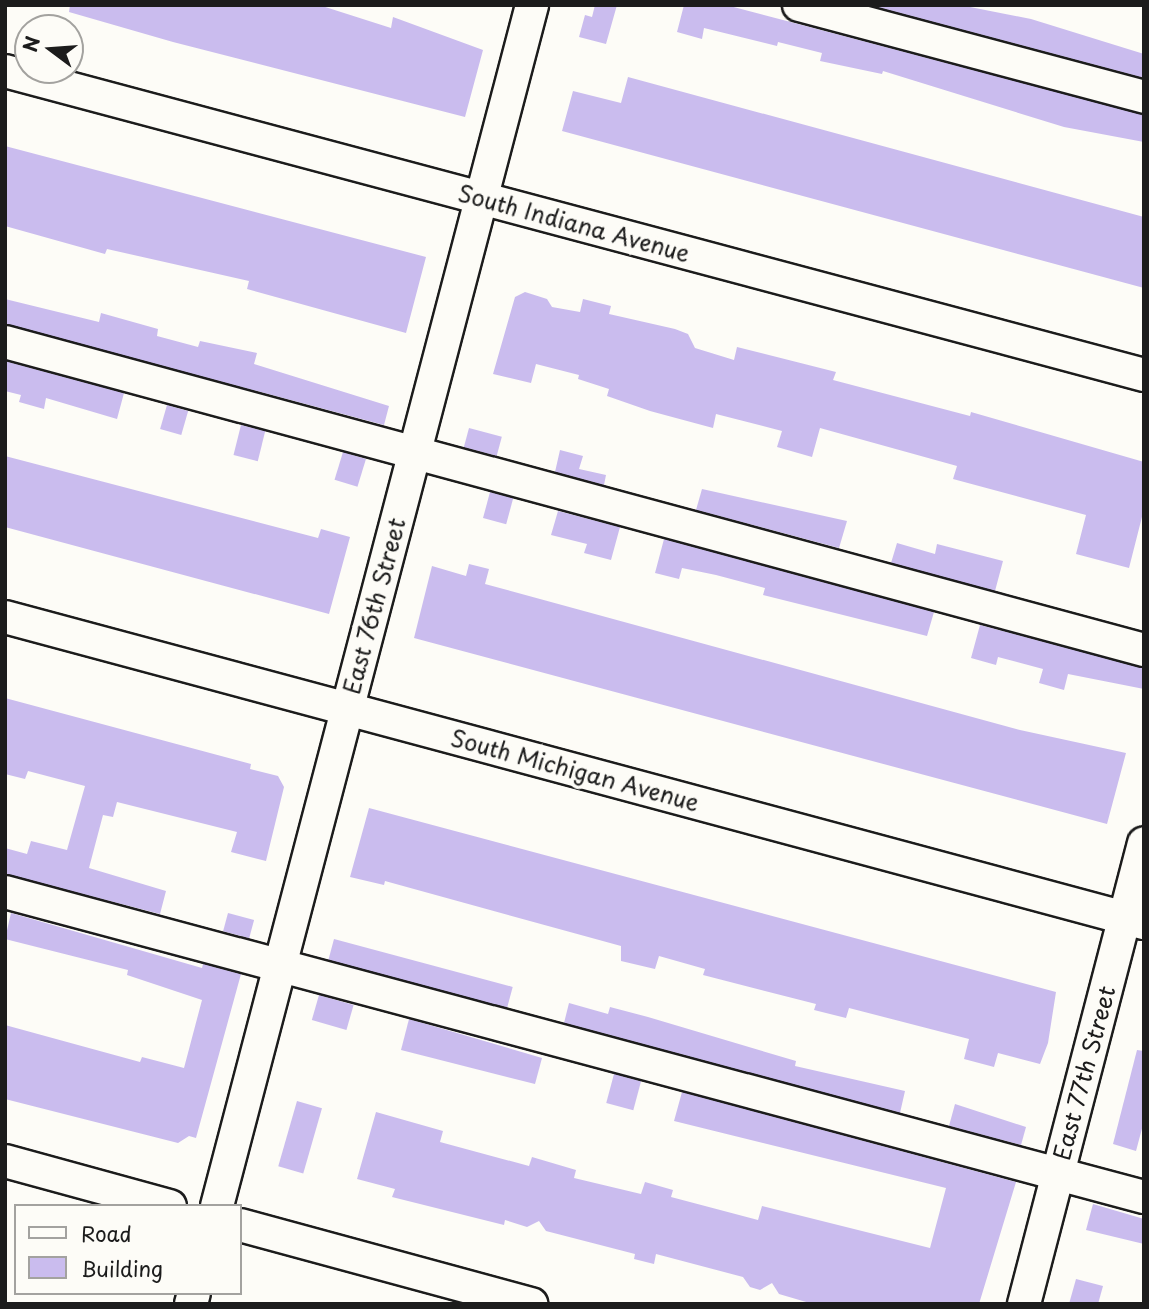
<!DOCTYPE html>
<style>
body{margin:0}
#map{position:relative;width:1149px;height:1309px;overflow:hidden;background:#fdfcf7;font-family:"Playpen Sans",sans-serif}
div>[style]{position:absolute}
.building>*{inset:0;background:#cabcee;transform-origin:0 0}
.roads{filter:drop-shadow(2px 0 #1c1c1c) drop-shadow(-2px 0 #1c1c1c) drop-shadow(0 2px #1c1c1c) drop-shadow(0 -2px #1c1c1c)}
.minor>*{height:32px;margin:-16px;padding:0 16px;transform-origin:16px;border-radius:16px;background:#fdfcf7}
span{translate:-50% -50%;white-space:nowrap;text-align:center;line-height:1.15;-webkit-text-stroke:7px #fdfcf7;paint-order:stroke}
.street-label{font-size:23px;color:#1c1c1c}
.frame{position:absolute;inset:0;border:7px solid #1c1c1c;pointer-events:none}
.legend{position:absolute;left:14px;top:1204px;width:228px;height:91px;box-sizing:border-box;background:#fdfcf7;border:2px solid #a3a29f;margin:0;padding:9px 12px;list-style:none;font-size:21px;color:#1c1c1c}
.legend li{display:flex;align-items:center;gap:14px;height:35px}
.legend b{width:35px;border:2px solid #a3a29f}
.north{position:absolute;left:14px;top:14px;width:70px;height:70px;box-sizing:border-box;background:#fdfcf7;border:2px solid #a3a29f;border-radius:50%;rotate:286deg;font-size:19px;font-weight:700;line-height:28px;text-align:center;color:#1c1c1c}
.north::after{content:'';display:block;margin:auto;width:24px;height:32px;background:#1c1c1c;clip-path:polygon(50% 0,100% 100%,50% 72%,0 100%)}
</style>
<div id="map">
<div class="building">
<i style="clip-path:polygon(70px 5px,319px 5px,391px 28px,393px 17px,483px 50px,465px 117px,173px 42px,69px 12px)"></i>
<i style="clip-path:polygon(595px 5px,617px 5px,606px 44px,579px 37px,585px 15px,592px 17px)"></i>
<i style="clip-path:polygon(684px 5px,726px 5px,1144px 115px,1144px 142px,1064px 127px,883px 71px,882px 74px,820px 61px,822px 53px,778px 42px,777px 46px,704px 28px,702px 39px,677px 32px)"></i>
<i style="clip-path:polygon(960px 5px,1031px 19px,1144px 54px,1144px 78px,873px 6px)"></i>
<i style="clip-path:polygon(628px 77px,1144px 217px,1144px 288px,562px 131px,573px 91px,621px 103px)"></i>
<i style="clip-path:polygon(5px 146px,426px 257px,406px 333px,247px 289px,249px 281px,107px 249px,105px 254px,5px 226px)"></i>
<i style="clip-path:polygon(525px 292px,547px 299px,552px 307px,580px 312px,583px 299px,611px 306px,609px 314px,675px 329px,688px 334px,695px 348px,734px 360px,737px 347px,836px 372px,833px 380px,970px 416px,971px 412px,1144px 462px,1144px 509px,1129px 568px,1076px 554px,1086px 515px,953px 479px,957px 466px,820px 428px,812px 457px,777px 447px,782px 431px,716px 414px,713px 428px,650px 411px,607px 396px,609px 389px,578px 379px,579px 375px,536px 364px,531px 383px,493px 374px,515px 297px)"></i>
<i style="clip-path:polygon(5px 299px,99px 322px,101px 313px,158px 329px,157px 336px,198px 347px,200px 341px,257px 353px,254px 364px,389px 406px,384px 425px,5px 324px)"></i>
<i style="clip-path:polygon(5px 361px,124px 393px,117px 419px,46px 398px,44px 409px,19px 402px,21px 395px,5px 391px)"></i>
<i style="left:167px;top:405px;width:22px;height:25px;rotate:16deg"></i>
<i style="left:241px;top:425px;width:25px;height:31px;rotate:14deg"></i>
<i style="left:469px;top:428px;width:34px;height:20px;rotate:15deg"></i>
<i style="clip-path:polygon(560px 450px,583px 456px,579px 469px,606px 475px,604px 485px,555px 472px)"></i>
<i style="left:343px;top:452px;width:24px;height:29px;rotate:17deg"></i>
<i style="clip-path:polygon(5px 456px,318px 538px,321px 529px,350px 537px,329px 614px,5px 527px)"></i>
<i style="clip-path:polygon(702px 489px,847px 521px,839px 548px,696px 510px)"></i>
<i style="left:490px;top:492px;width:24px;height:27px;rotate:15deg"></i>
<i style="clip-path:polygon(558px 511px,620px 527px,611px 560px,584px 553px,587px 544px,551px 535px)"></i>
<i style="clip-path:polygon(664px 539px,934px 612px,927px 636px,763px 595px,765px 588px,716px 575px,682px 568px,679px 579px,655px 573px)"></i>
<i style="clip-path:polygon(897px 543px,935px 554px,937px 544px,1003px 561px,995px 591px,891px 563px)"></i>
<i style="clip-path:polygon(469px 564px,489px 569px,485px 584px,1020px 730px,1126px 753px,1107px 824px,414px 638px,432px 566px,466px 576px)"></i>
<i style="clip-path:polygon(980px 625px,1144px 668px,1144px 689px,1068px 674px,1064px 690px,1039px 683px,1043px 669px,998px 657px,996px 665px,971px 658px)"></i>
<i style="clip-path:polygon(5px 698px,251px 764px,250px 769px,278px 776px,284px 787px,266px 861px,231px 852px,237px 832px,117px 802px,113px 817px,103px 815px,89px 868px,166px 891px,160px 914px,5px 874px,5px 848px,27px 854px,31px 841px,67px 850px,85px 786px,28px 771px,25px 779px,5px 774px)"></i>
<i style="clip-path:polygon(369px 808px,1056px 992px,1048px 1043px,1040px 1064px,998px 1053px,994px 1067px,964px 1059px,969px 1039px,849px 1008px,846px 1018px,814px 1010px,816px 1004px,703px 975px,705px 969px,659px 956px,655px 969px,621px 961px,621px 946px,385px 881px,384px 885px,350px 877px)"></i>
<i style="clip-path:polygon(11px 913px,202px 968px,203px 964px,241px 974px,196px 1138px,189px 1136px,178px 1143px,5px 1099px,5px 1025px,140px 1062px,142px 1057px,184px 1068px,202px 1000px,127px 975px,128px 970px,5px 939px)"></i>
<i style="left:228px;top:913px;width:27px;height:19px;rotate:15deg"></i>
<i style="left:334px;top:939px;width:185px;height:22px;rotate:15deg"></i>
<i style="left:319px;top:995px;width:36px;height:26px;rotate:16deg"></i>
<i style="clip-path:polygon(569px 1003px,608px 1014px,610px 1007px,648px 1017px,796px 1061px,795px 1066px,905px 1091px,900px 1113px,564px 1023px)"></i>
<i style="clip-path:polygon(409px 1019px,542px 1058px,535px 1084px,401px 1050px)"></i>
<i style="clip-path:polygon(1137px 1050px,1144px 1051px,1144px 1121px,1136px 1151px,1113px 1144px)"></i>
<i style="left:614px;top:1074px;width:28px;height:30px;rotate:15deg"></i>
<i style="clip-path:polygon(682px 1092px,1016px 1182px,979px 1304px,813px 1304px,779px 1294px,772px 1283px,760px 1290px,750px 1287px,743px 1277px,656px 1254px,654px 1264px,634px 1259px,635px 1254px,546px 1231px,539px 1221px,527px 1227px,505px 1220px,504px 1225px,392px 1197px,395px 1189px,357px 1179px,376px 1112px,443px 1131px,440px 1142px,529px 1166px,532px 1157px,576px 1170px,574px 1178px,641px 1194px,645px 1182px,673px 1190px,671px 1197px,758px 1220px,762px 1206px,930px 1248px,946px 1188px,674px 1121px)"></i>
<i style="left:297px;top:1101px;width:26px;height:68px;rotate:16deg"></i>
<i style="clip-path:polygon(955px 1104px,1026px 1127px,1021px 1145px,949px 1126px)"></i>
<i style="clip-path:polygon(1093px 1204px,1144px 1219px,1144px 1244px,1086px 1230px)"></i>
<i style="clip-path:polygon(1076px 1279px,1103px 1286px,1098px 1304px,1069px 1304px)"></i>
</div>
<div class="roads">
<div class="minor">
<i style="left:799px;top:5px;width:357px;rotate:14.9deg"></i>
<i style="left:5px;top:71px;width:1179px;rotate:14.94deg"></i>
<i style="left:5px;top:342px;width:1180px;rotate:15.13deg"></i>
<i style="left:5px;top:617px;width:1179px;rotate:15.04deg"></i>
<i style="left:5px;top:892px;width:1179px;rotate:14.99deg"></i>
<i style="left:5px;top:1161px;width:171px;rotate:15.3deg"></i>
<i style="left:217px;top:1206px;width:1242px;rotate:-75.3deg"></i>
<i style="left:240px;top:1225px;width:302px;rotate:15.2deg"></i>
<i style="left:191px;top:1304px;width:11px;rotate:-75deg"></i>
<i style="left:1024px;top:1304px;width:476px;rotate:-75.4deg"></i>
</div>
</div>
<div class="street-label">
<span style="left:574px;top:223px;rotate:15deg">South Indiana Avenue</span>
<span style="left:374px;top:606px;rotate:-75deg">East 76th Street</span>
<span style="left:575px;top:770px;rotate:15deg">South Michigan Avenue</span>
<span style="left:1084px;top:1073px;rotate:-75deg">East 77th Street</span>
</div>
<div class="frame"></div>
<ul class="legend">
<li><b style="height:9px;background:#fdfcf7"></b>Road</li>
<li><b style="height:19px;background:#cabcee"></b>Building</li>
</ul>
<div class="north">N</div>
</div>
